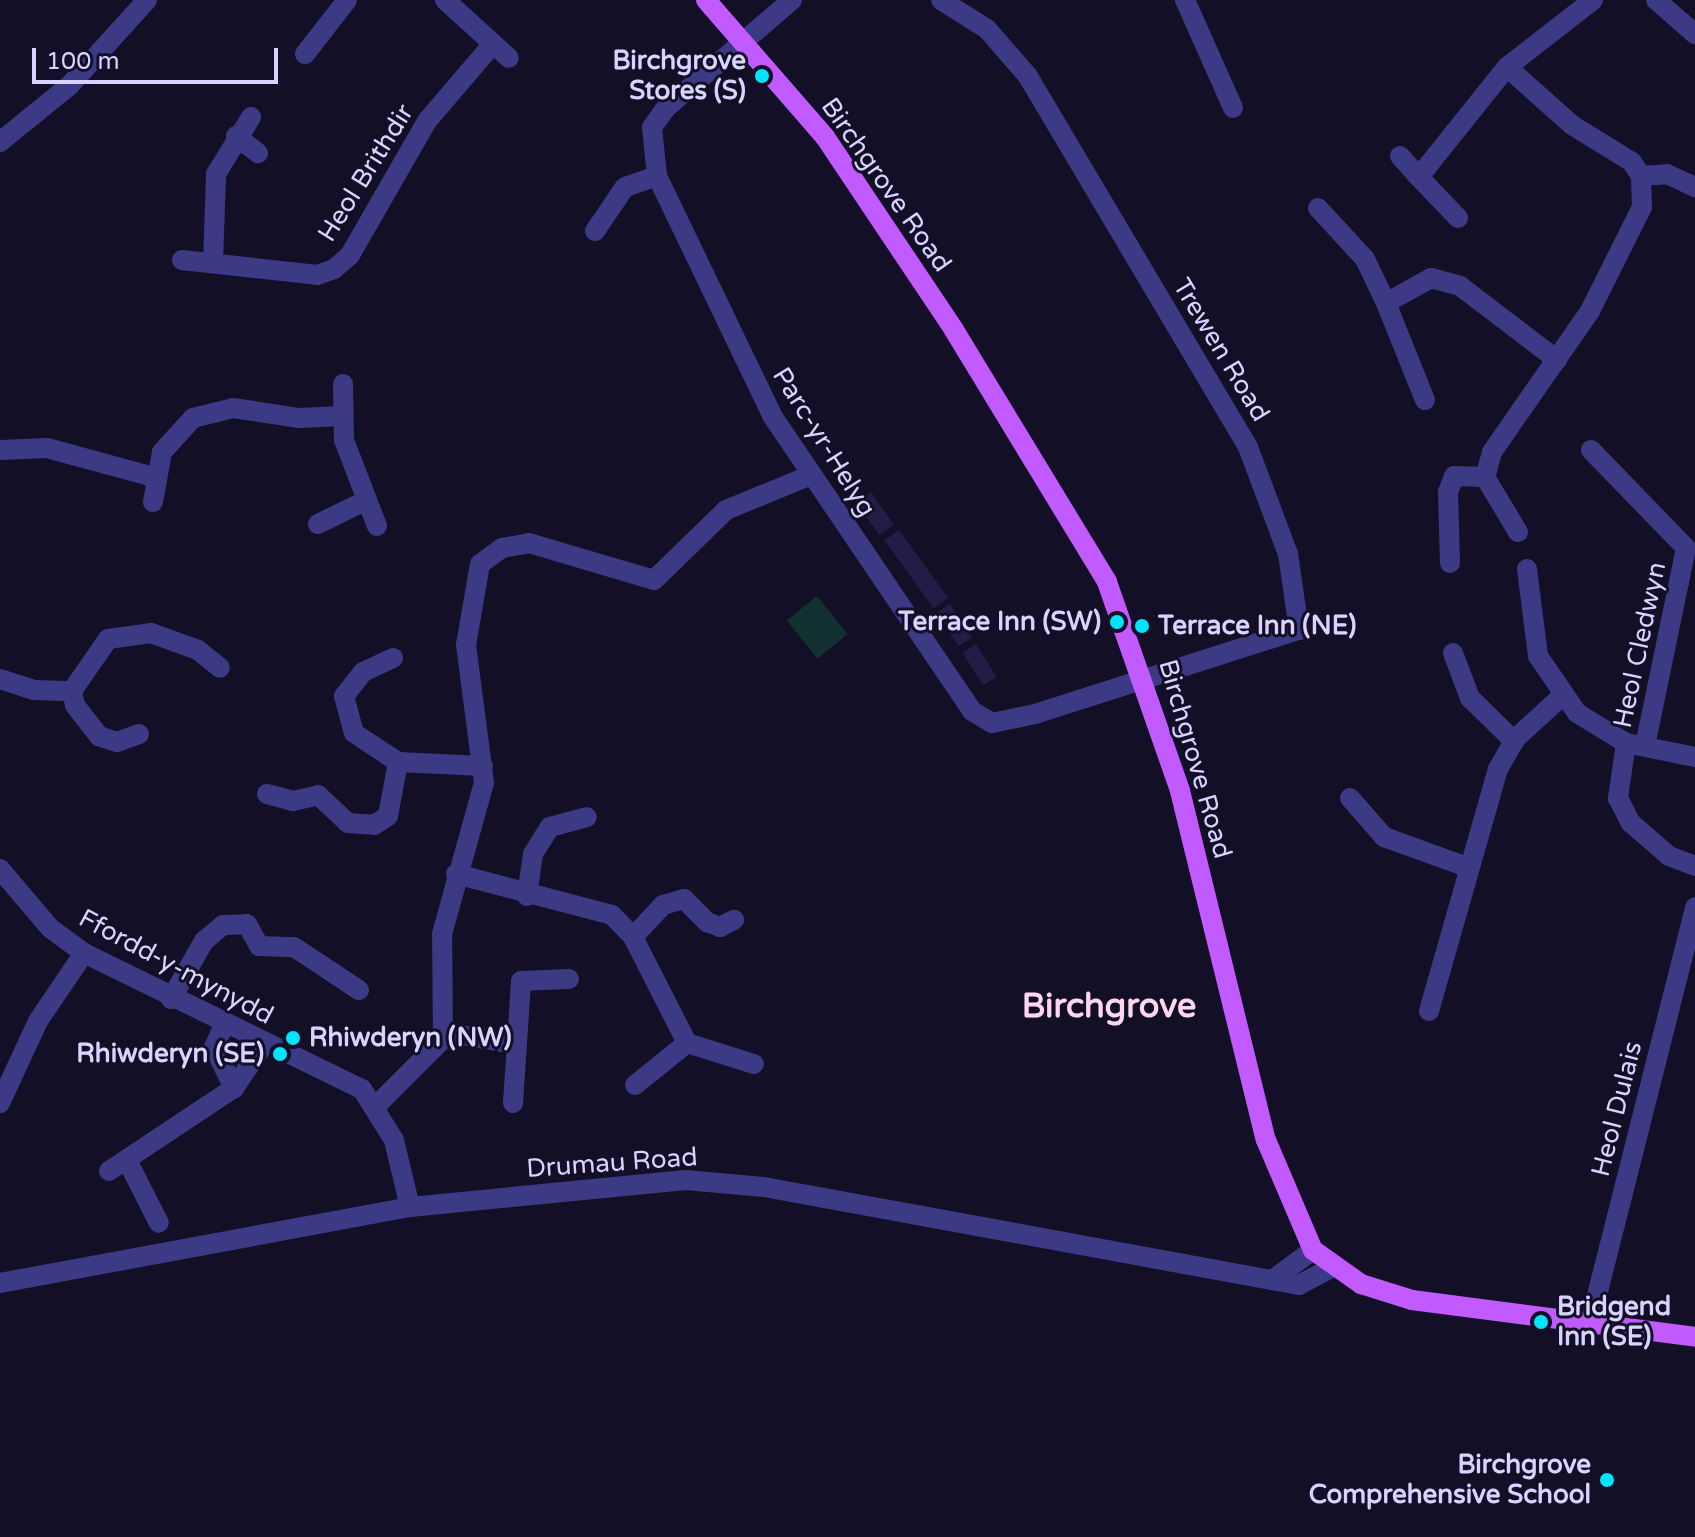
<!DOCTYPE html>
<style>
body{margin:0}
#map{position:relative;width:1695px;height:1537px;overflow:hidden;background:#130f26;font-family:"Varela Round",sans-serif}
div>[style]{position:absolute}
.green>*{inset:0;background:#12302f;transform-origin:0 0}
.building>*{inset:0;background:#241b47;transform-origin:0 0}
.minor>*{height:20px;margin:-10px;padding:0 10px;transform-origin:10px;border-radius:10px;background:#3d3a85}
.major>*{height:20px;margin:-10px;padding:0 10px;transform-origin:10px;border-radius:10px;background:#c25bff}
.dots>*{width:22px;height:22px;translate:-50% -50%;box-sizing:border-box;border:4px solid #130f26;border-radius:50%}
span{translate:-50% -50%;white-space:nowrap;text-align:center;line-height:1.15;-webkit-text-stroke:6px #130f26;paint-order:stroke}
.poi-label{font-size:26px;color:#d9d4ff;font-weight:700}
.right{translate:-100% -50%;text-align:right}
.left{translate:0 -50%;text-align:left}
.street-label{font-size:26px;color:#d9d4ff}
.district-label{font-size:34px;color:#ffd6f0;font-weight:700}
.scale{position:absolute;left:32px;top:48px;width:246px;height:36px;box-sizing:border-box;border:4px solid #d9d4ff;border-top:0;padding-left:10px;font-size:24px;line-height:28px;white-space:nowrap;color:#d9d4ff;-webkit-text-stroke:6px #130f26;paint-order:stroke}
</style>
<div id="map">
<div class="green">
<i style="left:817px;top:596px;width:49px;height:39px;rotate:51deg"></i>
</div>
<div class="building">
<i style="left:871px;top:492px;width:40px;height:18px;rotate:55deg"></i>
<i style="left:899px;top:530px;width:84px;height:18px;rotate:54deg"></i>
<i style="left:950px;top:604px;width:40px;height:16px;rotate:57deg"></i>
<i style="left:976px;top:644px;width:39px;height:16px;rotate:58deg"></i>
</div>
<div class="minor">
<i style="left:445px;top:0;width:86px;rotate:42.2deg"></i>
<i style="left:792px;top:0;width:166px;rotate:139.4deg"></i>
<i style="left:666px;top:108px;width:24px;rotate:126deg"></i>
<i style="left:652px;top:127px;width:49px;rotate:84.2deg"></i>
<i style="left:657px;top:176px;width:267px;rotate:64.3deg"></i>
<i style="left:773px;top:417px;width:355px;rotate:55.9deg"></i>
<i style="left:972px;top:711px;width:23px;rotate:31deg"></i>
<i style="left:992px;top:723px;width:44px;rotate:-11.8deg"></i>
<i style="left:1035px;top:714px;width:277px;rotate:-17.7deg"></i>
<i style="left:1299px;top:630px;width:77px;rotate:-98.2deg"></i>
<i style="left:1288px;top:554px;width:114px;rotate:-110.5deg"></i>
<i style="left:1248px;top:447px;width:433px;rotate:-120.7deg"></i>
<i style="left:1027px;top:75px;width:61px;rotate:-131deg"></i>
<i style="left:987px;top:29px;width:54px;rotate:-147.8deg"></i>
<i style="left:1185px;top:0;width:118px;rotate:66deg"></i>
<i style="left:1656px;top:0;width:52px;rotate:41.1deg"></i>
<i style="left:305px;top:54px;width:68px;rotate:-52.1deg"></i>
<i style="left:236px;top:136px;width:28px;rotate:38deg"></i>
<i style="left:0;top:142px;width:89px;rotate:-39.1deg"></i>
<i style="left:69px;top:86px;width:116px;rotate:-47.8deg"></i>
<i style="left:1400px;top:156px;width:24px;rotate:48deg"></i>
<i style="left:1416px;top:174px;width:12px;rotate:-31deg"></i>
<i style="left:1426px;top:168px;width:129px;rotate:-51.3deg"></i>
<i style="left:1416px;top:174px;width:61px;rotate:46.3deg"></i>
<i style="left:1641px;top:176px;width:26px;rotate:-4deg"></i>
<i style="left:1667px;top:174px;width:31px;rotate:25deg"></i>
<i style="left:1318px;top:208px;width:69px;rotate:47.3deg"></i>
<i style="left:1365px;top:259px;width:49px;rotate:64.5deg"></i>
<i style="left:595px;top:231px;width:53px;rotate:-55.7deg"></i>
<i style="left:625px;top:187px;width:34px;rotate:-19deg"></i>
<i style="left:182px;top:260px;width:136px;rotate:6.3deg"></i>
<i style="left:317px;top:275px;width:18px;rotate:-19deg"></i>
<i style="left:334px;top:269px;width:21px;rotate:-41deg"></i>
<i style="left:350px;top:255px;width:155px;rotate:-60.1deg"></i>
<i style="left:427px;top:121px;width:99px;rotate:-49.5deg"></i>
<i style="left:213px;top:262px;width:88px;rotate:-88deg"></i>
<i style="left:216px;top:174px;width:67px;rotate:-58.4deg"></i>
<i style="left:343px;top:384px;width:56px;rotate:89deg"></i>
<i style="left:344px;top:440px;width:92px;rotate:69deg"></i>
<i style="left:1425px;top:400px;width:105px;rotate:-111.9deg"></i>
<i style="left:1386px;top:303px;width:51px;rotate:-29.1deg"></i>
<i style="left:1431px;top:278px;width:30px;rotate:15deg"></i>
<i style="left:1460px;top:286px;width:122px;rotate:37.3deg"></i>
<i style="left:0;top:450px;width:47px;rotate:-2.4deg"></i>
<i style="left:47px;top:448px;width:111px;rotate:15.2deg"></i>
<i style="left:1591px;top:450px;width:136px;rotate:45.9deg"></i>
<i style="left:1686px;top:548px;width:202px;rotate:101.7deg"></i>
<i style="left:153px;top:502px;width:51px;rotate:-79.8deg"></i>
<i style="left:162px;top:452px;width:46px;rotate:-47.6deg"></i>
<i style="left:193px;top:418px;width:41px;rotate:-14deg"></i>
<i style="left:233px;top:408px;width:67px;rotate:8.6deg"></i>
<i style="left:299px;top:418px;width:44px;rotate:-2.6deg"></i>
<i style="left:318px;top:524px;width:52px;rotate:-26.1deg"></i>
<i style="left:1518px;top:532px;width:64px;rotate:-121deg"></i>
<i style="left:1485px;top:477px;width:26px;rotate:-74deg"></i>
<i style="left:1492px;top:452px;width:172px;rotate:-55.2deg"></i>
<i style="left:1590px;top:311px;width:116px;rotate:-63.4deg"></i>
<i style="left:1642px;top:207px;width:31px;rotate:-92deg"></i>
<i style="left:1641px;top:176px;width:17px;rotate:-123deg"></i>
<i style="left:1632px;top:162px;width:70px;rotate:-148.3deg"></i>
<i style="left:1572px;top:125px;width:87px;rotate:-138.3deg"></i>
<i style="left:1507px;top:67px;width:109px;rotate:-37.9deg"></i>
<i style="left:1450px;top:563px;width:71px;rotate:-91.6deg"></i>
<i style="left:1448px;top:492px;width:17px;rotate:-69deg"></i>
<i style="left:1454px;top:476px;width:31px;rotate:2deg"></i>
<i style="left:1527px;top:569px;width:88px;rotate:82.8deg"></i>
<i style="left:1538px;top:656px;width:69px;rotate:55.6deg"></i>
<i style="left:1577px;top:713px;width:57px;rotate:31.5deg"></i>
<i style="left:1626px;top:743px;width:70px;rotate:11.5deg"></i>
<i style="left:1453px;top:653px;width:48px;rotate:69.3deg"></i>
<i style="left:1470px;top:698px;width:62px;rotate:44.3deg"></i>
<i style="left:393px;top:658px;width:33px;rotate:155deg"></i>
<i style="left:363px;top:672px;width:31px;rotate:128deg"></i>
<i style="left:344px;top:696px;width:38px;rotate:75deg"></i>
<i style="left:354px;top:733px;width:53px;rotate:33.4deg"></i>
<i style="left:398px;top:762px;width:85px;rotate:2.7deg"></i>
<i style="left:0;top:679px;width:36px;rotate:18deg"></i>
<i style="left:34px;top:690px;width:38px;rotate:2deg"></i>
<i style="left:139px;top:734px;width:23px;rotate:160deg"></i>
<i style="left:117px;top:742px;width:19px;rotate:-162deg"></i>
<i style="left:99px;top:736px;width:39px;rotate:-128deg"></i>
<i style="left:75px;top:705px;width:14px;rotate:-102deg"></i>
<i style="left:72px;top:691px;width:63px;rotate:-55.3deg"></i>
<i style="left:108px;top:639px;width:43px;rotate:-7.9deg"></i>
<i style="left:151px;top:633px;width:50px;rotate:19.9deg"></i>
<i style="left:198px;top:650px;width:28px;rotate:39deg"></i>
<i style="left:1626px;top:743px;width:56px;rotate:98.3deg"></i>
<i style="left:1618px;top:798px;width:28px;rotate:63deg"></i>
<i style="left:1631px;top:823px;width:50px;rotate:41deg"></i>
<i style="left:1669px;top:856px;width:28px;rotate:21deg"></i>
<i style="left:267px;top:794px;width:27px;rotate:15deg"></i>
<i style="left:293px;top:801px;width:26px;rotate:-13deg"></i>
<i style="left:318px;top:795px;width:41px;rotate:43deg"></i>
<i style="left:348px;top:823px;width:26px;rotate:4deg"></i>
<i style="left:374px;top:825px;width:17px;rotate:-33deg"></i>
<i style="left:388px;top:816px;width:55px;rotate:-79.5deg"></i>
<i style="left:1350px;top:798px;width:52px;rotate:48.9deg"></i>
<i style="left:1384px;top:837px;width:88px;rotate:19.9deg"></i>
<i style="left:0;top:869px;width:77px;rotate:49.7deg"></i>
<i style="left:50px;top:928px;width:42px;rotate:36.3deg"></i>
<i style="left:84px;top:953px;width:309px;rotate:26.1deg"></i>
<i style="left:362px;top:1089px;width:60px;rotate:57.9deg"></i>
<i style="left:394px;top:1140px;width:69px;rotate:76.6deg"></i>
<i style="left:456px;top:874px;width:161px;rotate:14.7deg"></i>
<i style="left:612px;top:915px;width:30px;rotate:46deg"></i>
<i style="left:633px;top:937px;width:119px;rotate:63deg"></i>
<i style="left:527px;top:896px;width:42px;rotate:-81.9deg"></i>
<i style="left:533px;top:854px;width:32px;rotate:-58deg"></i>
<i style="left:550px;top:827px;width:38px;rotate:-15deg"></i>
<i style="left:633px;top:937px;width:44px;rotate:-46.8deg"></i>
<i style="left:663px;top:905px;width:22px;rotate:-16deg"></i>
<i style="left:684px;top:899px;width:33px;rotate:45deg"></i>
<i style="left:707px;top:922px;width:14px;rotate:21deg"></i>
<i style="left:720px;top:927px;width:16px;rotate:-27deg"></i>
<i style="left:171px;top:999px;width:67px;rotate:-60.4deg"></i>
<i style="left:204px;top:941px;width:25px;rotate:-40deg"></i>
<i style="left:223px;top:925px;width:24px;rotate:-2deg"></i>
<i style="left:247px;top:924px;width:25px;rotate:61deg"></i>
<i style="left:259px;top:946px;width:35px;rotate:2deg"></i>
<i style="left:294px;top:947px;width:78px;rotate:33.5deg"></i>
<i style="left:1429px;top:1011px;width:252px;rotate:-74.1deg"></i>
<i style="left:1498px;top:769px;width:34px;rotate:-60deg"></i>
<i style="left:1515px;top:739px;width:64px;rotate:-42.5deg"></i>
<i style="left:224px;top:1025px;width:24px;rotate:114deg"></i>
<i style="left:214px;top:1047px;width:46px;rotate:64deg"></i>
<i style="left:444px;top:1032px;width:71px;rotate:9.7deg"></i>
<i style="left:635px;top:1085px;width:67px;rotate:-38.9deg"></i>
<i style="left:687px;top:1043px;width:70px;rotate:17.4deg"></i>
<i style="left:0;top:1103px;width:90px;rotate:-65.1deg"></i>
<i style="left:38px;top:1021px;width:82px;rotate:-55.9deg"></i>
<i style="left:513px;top:1103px;width:122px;rotate:-86.2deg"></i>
<i style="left:521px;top:981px;width:48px;rotate:-2.4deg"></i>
<i style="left:377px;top:1105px;width:93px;rotate:-45deg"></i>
<i style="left:443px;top:1039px;width:105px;rotate:-90.5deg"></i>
<i style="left:442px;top:934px;width:157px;rotate:-74.5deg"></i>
<i style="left:484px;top:783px;width:139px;rotate:-97.4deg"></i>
<i style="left:466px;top:645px;width:82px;rotate:-80.2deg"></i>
<i style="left:480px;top:564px;width:27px;rotate:-36deg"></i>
<i style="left:502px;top:548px;width:27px;rotate:-10deg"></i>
<i style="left:529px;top:543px;width:130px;rotate:16.5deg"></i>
<i style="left:654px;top:580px;width:100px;rotate:-44.2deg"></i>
<i style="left:726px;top:510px;width:90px;rotate:-22.3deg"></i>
<i style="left:128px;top:1162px;width:68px;rotate:63.1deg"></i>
<i style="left:109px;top:1171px;width:150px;rotate:-33.6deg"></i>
<i style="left:234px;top:1088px;width:53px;rotate:-55.7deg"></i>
<i style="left:1275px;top:1278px;width:47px;rotate:-36.4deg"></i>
<i style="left:0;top:1283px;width:417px;rotate:-10.5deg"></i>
<i style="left:410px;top:1207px;width:277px;rotate:-5.6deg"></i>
<i style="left:686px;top:1180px;width:78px;rotate:5.1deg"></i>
<i style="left:764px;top:1187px;width:544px;rotate:10.38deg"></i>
<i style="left:1299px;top:1285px;width:36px;rotate:-28deg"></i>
<i style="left:1590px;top:1323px;width:429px;rotate:-75.8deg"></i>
</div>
<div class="major">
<i style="left:706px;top:0;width:181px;rotate:49deg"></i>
<i style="left:825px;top:137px;width:232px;rotate:56.2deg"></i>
<i style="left:954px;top:330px;width:295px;rotate:58.7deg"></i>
<i style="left:1107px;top:582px;width:221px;rotate:70.7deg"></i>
<i style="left:1180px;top:791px;width:359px;rotate:76.2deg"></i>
<i style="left:1266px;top:1140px;width:120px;rotate:66.9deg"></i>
<i style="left:1313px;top:1250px;width:59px;rotate:35.3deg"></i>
<i style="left:1361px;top:1284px;width:53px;rotate:17.4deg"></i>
<i style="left:1412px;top:1300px;width:285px;rotate:7.4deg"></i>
</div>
<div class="dots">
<i style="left:762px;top:76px;background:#00e5ff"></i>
<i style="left:1117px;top:622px;background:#00e5ff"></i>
<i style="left:1142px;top:626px;background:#00e5ff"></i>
<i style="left:293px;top:1038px;background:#00e5ff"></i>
<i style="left:280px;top:1054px;background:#00e5ff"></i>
<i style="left:1541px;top:1322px;background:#00e5ff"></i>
<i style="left:1607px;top:1480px;background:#00e5ff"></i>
</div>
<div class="poi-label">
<span class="right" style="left:746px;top:76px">Birchgrove<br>Stores (S)</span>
<span class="right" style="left:1101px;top:622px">Terrace Inn (SW)</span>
<span class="left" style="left:1158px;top:626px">Terrace Inn (NE)</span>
<span class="left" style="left:309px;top:1038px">Rhiwderyn (NW)</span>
<span class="right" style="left:264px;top:1054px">Rhiwderyn (SE)</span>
<span class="left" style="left:1557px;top:1322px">Bridgend<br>Inn (SE)</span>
<span class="right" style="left:1591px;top:1480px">Birchgrove<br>Comprehensive School</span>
</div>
<div class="street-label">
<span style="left:366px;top:173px;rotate:-58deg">Heol Brithdir</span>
<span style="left:886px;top:185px;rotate:55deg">Birchgrove Road</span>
<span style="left:1221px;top:350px;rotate:59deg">Trewen Road</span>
<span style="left:824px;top:442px;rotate:58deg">Parc-yr-Helyg</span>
<span style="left:1640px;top:645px;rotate:-78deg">Heol Cledwyn</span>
<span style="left:1195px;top:759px;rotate:74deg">Birchgrove Road</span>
<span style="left:176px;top:967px;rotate:28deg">Ffordd-y-mynydd</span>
<span style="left:1617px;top:1109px;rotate:-76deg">Heol Dulais</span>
<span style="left:612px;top:1163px;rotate:-4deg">Drumau Road</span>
</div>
<div class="district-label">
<span style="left:1109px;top:1007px">Birchgrove</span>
</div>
<div class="scale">100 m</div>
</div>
